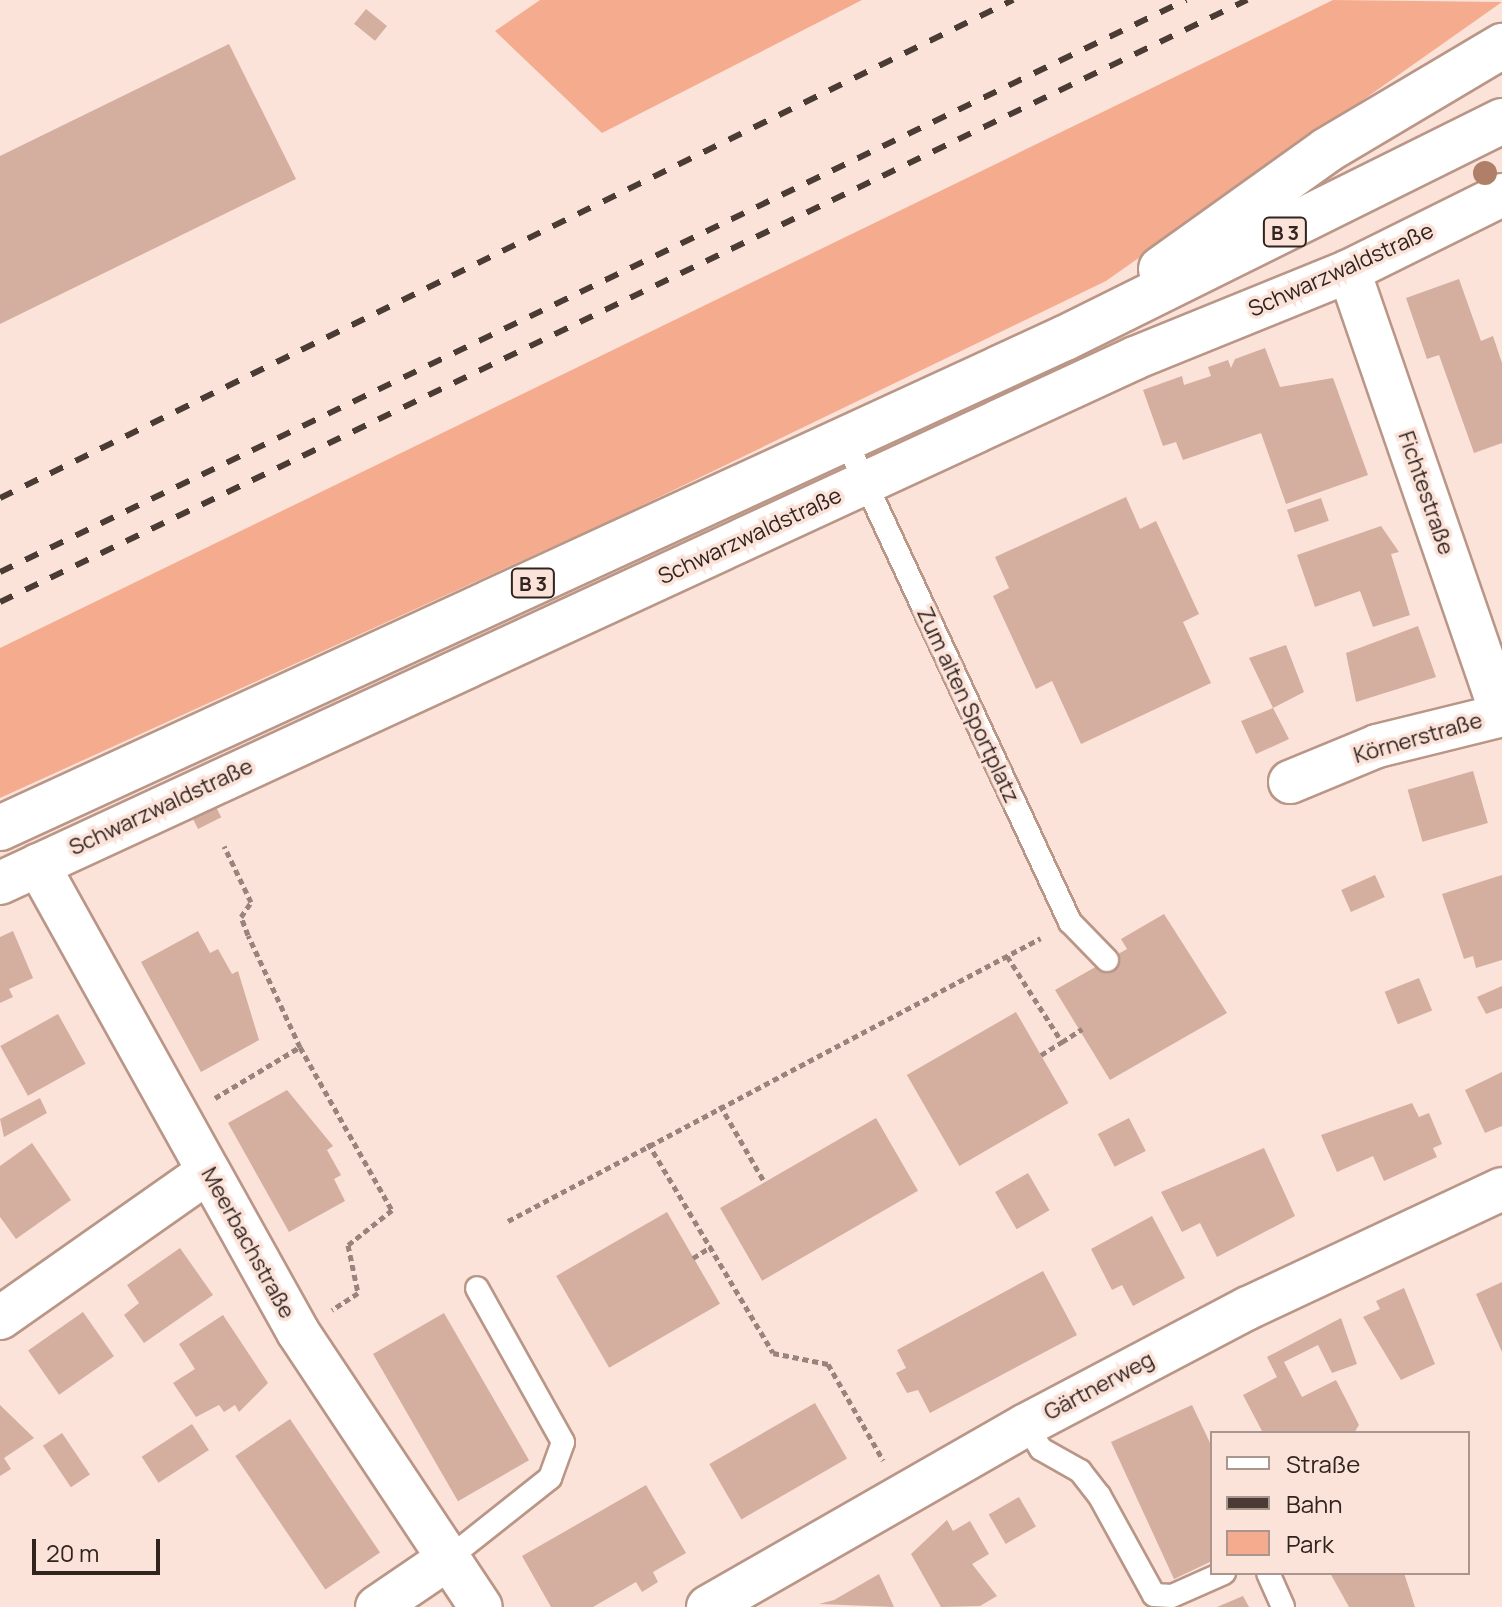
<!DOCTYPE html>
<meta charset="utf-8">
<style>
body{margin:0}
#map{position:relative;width:1502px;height:1607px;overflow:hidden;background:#fbe3da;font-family:Manrope,sans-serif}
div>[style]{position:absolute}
.green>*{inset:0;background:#f5ac8e}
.building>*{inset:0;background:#d4ae9f;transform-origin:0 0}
.path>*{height:5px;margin-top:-2.5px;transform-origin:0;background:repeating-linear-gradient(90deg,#98847d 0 6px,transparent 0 10px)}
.roads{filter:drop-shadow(2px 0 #ba9687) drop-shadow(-2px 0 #ba9687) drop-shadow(0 2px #ba9687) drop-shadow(0 -2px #ba9687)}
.lane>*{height:22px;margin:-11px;padding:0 11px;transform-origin:11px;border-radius:11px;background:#fff}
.street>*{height:42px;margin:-21px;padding:0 21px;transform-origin:21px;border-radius:21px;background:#fff}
.primary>*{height:44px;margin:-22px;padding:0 22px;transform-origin:22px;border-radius:22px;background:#fff}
.rail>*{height:6px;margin-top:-3px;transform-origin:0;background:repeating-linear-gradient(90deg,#4a3b35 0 14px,transparent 0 28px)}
.trees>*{width:24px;height:24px;margin:-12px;border-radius:50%;background:#af7f68}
span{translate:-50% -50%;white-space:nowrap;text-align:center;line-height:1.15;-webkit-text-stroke:7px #fbe3da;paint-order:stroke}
.shield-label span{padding:2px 6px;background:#fbe3da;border:2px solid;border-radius:6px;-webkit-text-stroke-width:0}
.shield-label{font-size:20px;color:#31231d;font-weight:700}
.street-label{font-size:22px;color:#31231d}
.legend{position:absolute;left:1210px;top:1431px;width:260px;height:144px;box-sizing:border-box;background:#fbe3da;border:2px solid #aa968e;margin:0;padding:10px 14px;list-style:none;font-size:24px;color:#31231d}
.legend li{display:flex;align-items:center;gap:16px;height:40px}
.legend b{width:40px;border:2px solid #aa968e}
.scale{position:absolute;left:32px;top:1539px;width:128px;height:36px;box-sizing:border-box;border:4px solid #31231d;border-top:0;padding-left:10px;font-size:24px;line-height:28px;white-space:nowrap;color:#31231d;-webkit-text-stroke:6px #fbe3da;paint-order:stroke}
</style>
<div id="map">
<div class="green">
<i style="clip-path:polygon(540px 0,862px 0,602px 133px,495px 31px)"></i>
<i style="clip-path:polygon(1333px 0,1502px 2px,1106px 281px,618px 517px,0 798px,0 648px)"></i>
</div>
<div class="building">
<i style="left:366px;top:9px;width:27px;height:19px;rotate:39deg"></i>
<i style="clip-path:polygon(229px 44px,296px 179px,0 324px,0 156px)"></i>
<i style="clip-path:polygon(1459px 279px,1481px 341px,1493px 336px,1502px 363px,1502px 443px,1474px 453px,1439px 355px,1427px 359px,1406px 298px)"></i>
<i style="clip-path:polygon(1265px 348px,1280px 387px,1333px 378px,1368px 475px,1286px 504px,1261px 433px,1183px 460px,1176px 442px,1163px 446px,1143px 390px,1182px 376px,1184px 385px,1211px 376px,1208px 367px,1228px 360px,1231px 368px,1235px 359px)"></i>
<i style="clip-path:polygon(1126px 497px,1140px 529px,1156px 521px,1199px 614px,1183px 622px,1211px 683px,1081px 744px,1052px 681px,1036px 689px,993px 596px,1009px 588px,995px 557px)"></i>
<i style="left:1321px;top:498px;width:24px;height:36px;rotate:71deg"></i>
<i style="clip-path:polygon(1381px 526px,1399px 552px,1391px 554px,1410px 615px,1373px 627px,1360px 591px,1315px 607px,1297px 555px)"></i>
<i style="clip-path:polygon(1418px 626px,1436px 677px,1356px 702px,1346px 653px)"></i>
<i style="clip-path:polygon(1286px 645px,1304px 692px,1273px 708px,1289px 739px,1256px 754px,1241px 721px,1273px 708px,1249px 658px)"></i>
<i style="left:1473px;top:771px;width:54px;height:68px;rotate:74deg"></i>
<i style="left:214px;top:803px;width:16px;height:26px;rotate:63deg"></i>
<i style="left:1375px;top:875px;width:24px;height:37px;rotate:66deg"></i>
<i style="clip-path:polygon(1502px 875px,1502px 960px,1476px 968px,1473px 956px,1464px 959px,1442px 894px)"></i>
<i style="clip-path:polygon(1164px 914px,1227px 1013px,1110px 1080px,1055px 990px,1127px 949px,1121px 939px)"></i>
<i style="clip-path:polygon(13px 931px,33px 978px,9px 989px,13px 997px,0 1003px,0 937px)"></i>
<i style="clip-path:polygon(198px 931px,210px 953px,218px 949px,232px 974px,238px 971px,259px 1040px,201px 1072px,141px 962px)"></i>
<i style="left:1419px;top:978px;width:35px;height:37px;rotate:68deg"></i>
<i style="clip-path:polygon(1502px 986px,1502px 1008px,1486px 1014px,1477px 997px)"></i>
<i style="left:1016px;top:1012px;width:105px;height:126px;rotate:60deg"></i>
<i style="left:58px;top:1014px;width:57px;height:66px;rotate:61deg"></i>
<i style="clip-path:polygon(1502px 1072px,1502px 1126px,1485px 1133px,1465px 1090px)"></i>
<i style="clip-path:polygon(287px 1090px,333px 1146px,327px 1150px,341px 1175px,334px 1179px,345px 1201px,289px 1232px,228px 1123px)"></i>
<i style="clip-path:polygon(40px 1098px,47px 1113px,4px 1137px,0 1119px)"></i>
<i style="clip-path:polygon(1412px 1103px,1419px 1117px,1429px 1113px,1442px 1144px,1433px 1148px,1437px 1157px,1384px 1181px,1373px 1156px,1337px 1172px,1321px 1135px)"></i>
<i style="left:876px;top:1118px;width:84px;height:180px;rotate:60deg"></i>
<i style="left:1129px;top:1118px;width:37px;height:35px;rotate:63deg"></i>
<i style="clip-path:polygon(32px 1143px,71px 1200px,16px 1239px,0 1217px,0 1166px)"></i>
<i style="clip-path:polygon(1264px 1148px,1295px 1216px,1217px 1257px,1200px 1223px,1182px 1232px,1161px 1192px)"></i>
<i style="left:1028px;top:1173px;width:43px;height:38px;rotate:60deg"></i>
<i style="left:667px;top:1212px;width:106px;height:128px;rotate:60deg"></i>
<i style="clip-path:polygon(1152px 1216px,1185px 1278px,1133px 1306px,1122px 1285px,1112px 1290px,1091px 1249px)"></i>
<i style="clip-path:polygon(180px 1248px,213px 1295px,144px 1343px,124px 1315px,139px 1303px,127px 1285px)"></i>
<i style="clip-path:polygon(1043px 1271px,1077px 1335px,930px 1413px,918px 1390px,907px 1393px,896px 1373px,906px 1368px,897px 1350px)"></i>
<i style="clip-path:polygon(1502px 1282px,1502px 1352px,1476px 1294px)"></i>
<i style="clip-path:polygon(1404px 1288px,1435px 1364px,1401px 1380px,1363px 1317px,1380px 1309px,1376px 1301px)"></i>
<i style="left:83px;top:1312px;width:54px;height:67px;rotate:55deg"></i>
<i style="left:444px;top:1313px;width:170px;height:82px;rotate:60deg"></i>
<i style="clip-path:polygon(223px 1315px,268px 1383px,239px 1412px,235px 1405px,224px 1412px,219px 1405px,196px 1417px,173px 1383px,195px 1369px,179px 1344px)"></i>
<i style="clip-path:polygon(1341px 1318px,1357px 1364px,1332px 1373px,1318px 1345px,1284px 1362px,1302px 1397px,1336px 1380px,1359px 1425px,1354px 1433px,1263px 1433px,1243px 1395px,1277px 1377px,1267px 1357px)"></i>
<i style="left:815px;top:1403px;width:64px;height:122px;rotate:60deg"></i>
<i style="clip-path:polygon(0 1405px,34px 1438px,4px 1458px,11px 1469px,0 1476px)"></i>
<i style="clip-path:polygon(1192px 1405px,1212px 1447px,1212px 1561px,1174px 1579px,1111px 1442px)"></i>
<i style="left:290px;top:1419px;width:161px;height:66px;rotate:56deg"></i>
<i style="left:192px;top:1424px;width:31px;height:60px;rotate:57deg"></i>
<i style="left:62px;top:1433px;width:50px;height:23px;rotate:56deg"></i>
<i style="clip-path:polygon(646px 1485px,686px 1553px,653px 1572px,658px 1582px,642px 1592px,636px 1582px,593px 1607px,551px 1607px,522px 1556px)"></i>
<i style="left:1019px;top:1497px;width:34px;height:35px;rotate:60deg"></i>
<i style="clip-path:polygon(947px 1520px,953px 1531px,970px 1521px,989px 1554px,972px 1564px,997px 1596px,980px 1606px,941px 1607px,911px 1554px)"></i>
<i style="clip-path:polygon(1330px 1573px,1404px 1573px,1415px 1607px,1349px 1607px)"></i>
<i style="clip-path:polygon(879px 1574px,894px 1607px,819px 1604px,834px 1600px)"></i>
<i style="clip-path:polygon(1243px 1596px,1249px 1607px,1217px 1607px)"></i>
</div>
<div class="path">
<i style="left:1007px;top:956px;width:102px;rotate:57.4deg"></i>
<i style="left:1062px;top:1042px;width:24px;rotate:-33deg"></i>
<i style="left:300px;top:1047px;width:187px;rotate:60.6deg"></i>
<i style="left:392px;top:1210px;width:56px;rotate:141.5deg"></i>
<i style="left:348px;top:1245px;width:49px;rotate:78.2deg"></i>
<i style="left:358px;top:1293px;width:31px;rotate:147deg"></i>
<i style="left:1041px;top:1055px;width:25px;rotate:-32deg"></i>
<i style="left:215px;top:1098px;width:99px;rotate:-31deg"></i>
<i style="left:300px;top:1047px;width:123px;rotate:-114.9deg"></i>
<i style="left:248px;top:935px;width:19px;rotate:-111deg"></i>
<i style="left:241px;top:917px;width:18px;rotate:-56deg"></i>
<i style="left:251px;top:902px;width:62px;rotate:-115.7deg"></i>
<i style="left:720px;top:1105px;width:90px;rotate:60deg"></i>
<i style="left:648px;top:1143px;width:244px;rotate:59.2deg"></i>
<i style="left:773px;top:1353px;width:56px;rotate:11.3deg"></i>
<i style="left:828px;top:1364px;width:111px;rotate:60.2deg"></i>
<i style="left:508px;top:1221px;width:603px;rotate:-27.97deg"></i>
<i style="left:693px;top:1258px;width:22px;rotate:-32deg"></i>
</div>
<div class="roads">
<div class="lane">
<i style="left:845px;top:439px;width:533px;rotate:65.02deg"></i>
<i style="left:1070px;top:922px;width:53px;rotate:45.8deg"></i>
<i style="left:1026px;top:1425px;width:28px;rotate:58deg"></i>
<i style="left:1041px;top:1449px;width:45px;rotate:29.4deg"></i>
<i style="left:1080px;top:1471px;width:31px;rotate:52deg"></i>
<i style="left:1099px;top:1495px;width:114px;rotate:61.2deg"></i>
<i style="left:1154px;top:1595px;width:18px;rotate:3deg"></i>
<i style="left:1172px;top:1596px;width:57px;rotate:-23.9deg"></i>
<i style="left:449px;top:1558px;width:129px;rotate:-38.4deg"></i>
<i style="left:550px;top:1478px;width:38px;rotate:-70deg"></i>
<i style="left:563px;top:1442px;width:176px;rotate:-119.2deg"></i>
<i style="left:1268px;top:1573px;width:37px;rotate:66deg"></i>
</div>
<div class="street">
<i style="left:1349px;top:271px;width:470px;rotate:71deg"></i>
<i style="left:1290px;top:782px;width:94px;rotate:-22.5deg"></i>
<i style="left:1377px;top:746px;width:129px;rotate:-13.9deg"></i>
<i style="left:38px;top:865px;width:534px;rotate:60.89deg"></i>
<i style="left:298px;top:1332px;width:330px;rotate:56.4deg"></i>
<i style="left:0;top:883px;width:1251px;rotate:-24.82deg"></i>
<i style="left:1135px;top:358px;width:231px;rotate:-22.1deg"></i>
<i style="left:1349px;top:271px;width:171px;rotate:-26.4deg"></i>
<i style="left:0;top:1318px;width:254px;rotate:-35.1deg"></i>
<i style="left:377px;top:1607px;width:87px;rotate:-34.2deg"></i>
<i style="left:708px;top:1607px;width:366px;rotate:-29.8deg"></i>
<i style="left:1026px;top:1425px;width:251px;rotate:-27.8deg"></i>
<i style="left:1248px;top:1308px;width:280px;rotate:-25.1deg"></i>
</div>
<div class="primary">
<i style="left:1161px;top:269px;width:204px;rotate:-35.6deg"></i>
<i style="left:1327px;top:150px;width:204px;rotate:-30.7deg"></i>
<i style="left:0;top:828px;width:1172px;rotate:-24.71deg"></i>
<i style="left:1065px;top:338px;width:488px;rotate:-26.4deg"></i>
</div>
</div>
<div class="rail">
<i style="left:0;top:498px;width:1129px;rotate:-26.18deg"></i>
<i style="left:0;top:572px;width:1317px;rotate:-25.75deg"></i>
<i style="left:0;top:602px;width:1385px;rotate:-25.77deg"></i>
</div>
<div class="trees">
<i style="left:1485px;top:173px"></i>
</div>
<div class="shield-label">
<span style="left:1285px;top:232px">B 3</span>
<span style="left:533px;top:583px">B 3</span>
</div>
<div class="street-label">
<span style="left:1341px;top:270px;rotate:-24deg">Schwarzwaldstraße</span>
<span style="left:1426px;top:493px;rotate:71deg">Fichtestraße</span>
<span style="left:750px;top:536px;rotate:-25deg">Schwarzwaldstraße</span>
<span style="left:968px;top:705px;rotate:65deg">Zum alten Sportplatz</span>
<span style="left:1418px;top:738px;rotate:-16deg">Körnerstraße</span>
<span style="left:161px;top:807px;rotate:-25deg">Schwarzwaldstraße</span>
<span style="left:248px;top:1243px;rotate:61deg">Meerbachstraße</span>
<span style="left:1099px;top:1386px;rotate:-28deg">Gärtnerweg</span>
</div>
<ul class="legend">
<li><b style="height:10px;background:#fff"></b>Straße</li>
<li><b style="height:10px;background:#4a3b35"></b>Bahn</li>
<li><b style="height:22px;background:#f5ac8e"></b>Park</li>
</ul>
<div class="scale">20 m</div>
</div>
